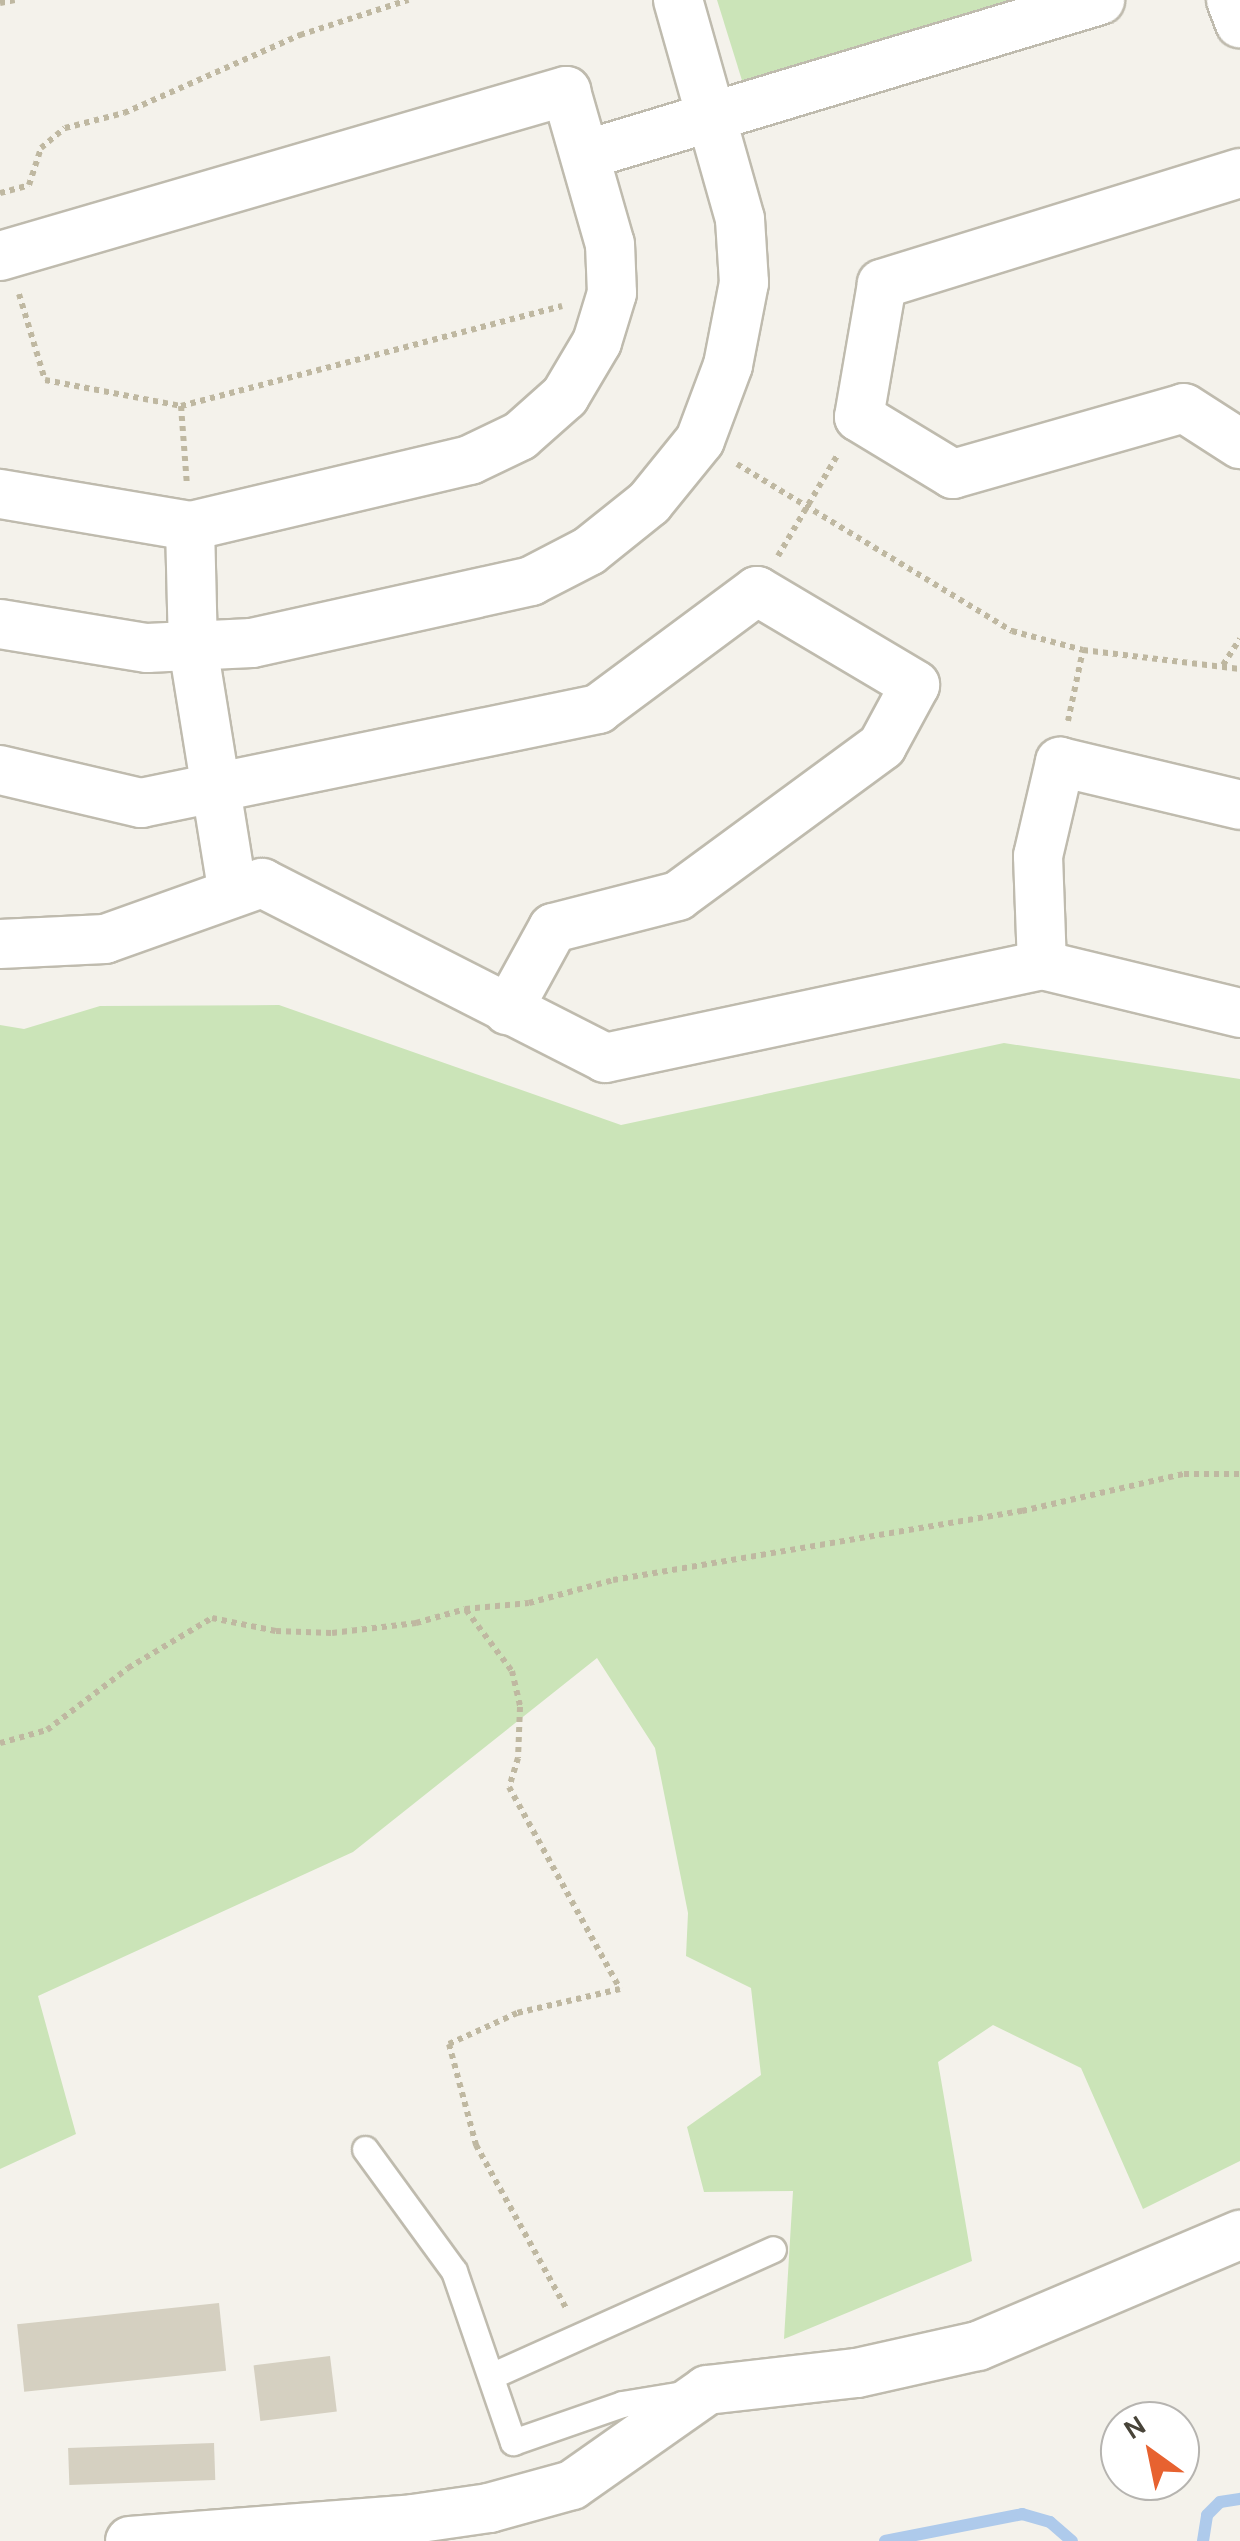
<!DOCTYPE html>
<style>
body{margin:0}
#map{position:relative;width:1240px;height:2541px;overflow:hidden;background:#f4f2eb;font-family:Karla,sans-serif}
div>[style]{position:absolute}
.green>*{inset:0;background:#cbe4b8}
.stream>*{height:12px;margin:-6px;padding:0 6px;transform-origin:6px;border-radius:6px;background:#aecaeb}
.building>*{inset:0;background:#d5d0c1;transform-origin:0 0}
.path>*{height:6px;margin-top:-3px;transform-origin:0;background:repeating-linear-gradient(90deg,#bfb8a1 0 5px,transparent 0 10px)}
.roads{filter:drop-shadow(2px 0 #bfbbae) drop-shadow(-2px 0 #bfbbae) drop-shadow(0 2px #bfbbae) drop-shadow(0 -2px #bfbbae)}
.lane>*{height:25px;margin:-12.5px;padding:0 12.5px;transform-origin:12.5px;border-radius:12.5px;background:#fff}
.street>*{height:48px;margin:-24px;padding:0 24px;transform-origin:24px;border-radius:24px;background:#fff}
span{translate:-50% -50%;white-space:nowrap;text-align:center;line-height:1.15;-webkit-text-stroke:10px #fff;paint-order:stroke}
.north{position:absolute;left:1100px;top:2401px;width:100px;height:100px;box-sizing:border-box;background:#fff;border:2px solid #b6b4b0;border-radius:50%;rotate:327deg;font-size:28px;font-weight:700;line-height:40px;text-align:center;color:#484439}
.north::after{content:'';display:block;margin:auto;width:35px;height:45px;background:#e76230;clip-path:polygon(50% 0,100% 100%,50% 72%,0 100%)}
</style>
<div id="map">
<div class="green">
<i style="clip-path:polygon(717px 0,1031px 0,745px 90px)"></i>
<i style="clip-path:polygon(279px 1005px,621px 1125px,1004px 1043px,1240px 1079px,1240px 2161px,1143px 2209px,1081px 2068px,993px 2025px,938px 2062px,972px 2261px,784px 2339px,793px 2191px,704px 2192px,687px 2127px,761px 2075px,751px 1988px,686px 1956px,688px 1913px,655px 1748px,597px 1658px,353px 1852px,38px 1996px,76px 2134px,0 2169px,0 1025px,24px 1029px,100px 1006px)"></i>
</div>
<div class="stream">
<i style="left:885px;top:2541px;width:140px;rotate:-11.1deg"></i>
<i style="left:1022px;top:2514px;width:29px;rotate:16deg"></i>
<i style="left:1050px;top:2522px;width:29px;rotate:41deg"></i>
<i style="left:1203px;top:2541px;width:26px;rotate:-81deg"></i>
<i style="left:1207px;top:2515px;width:18px;rotate:-45deg"></i>
<i style="left:1220px;top:2502px;width:20px;rotate:-9deg"></i>
</div>
<div class="building">
<i style="left:219px;top:2303px;width:68px;height:203px;rotate:84deg"></i>
<i style="left:330px;top:2356px;width:56px;height:77px;rotate:83deg"></i>
<i style="left:214px;top:2443px;width:37px;height:146px;rotate:88deg"></i>
</div>
<div class="path">
<i style="left:0;top:3px;width:15px;rotate:-11deg"></i>
<i style="left:0;top:193px;width:30px;rotate:-15deg"></i>
<i style="left:29px;top:185px;width:39px;rotate:-72deg"></i>
<i style="left:41px;top:148px;width:31px;rotate:-40deg"></i>
<i style="left:65px;top:128px;width:61px;rotate:-14.3deg"></i>
<i style="left:124px;top:113px;width:193px;rotate:-23.9deg"></i>
<i style="left:300px;top:35px;width:114px;rotate:-18deg"></i>
<i style="left:19px;top:294px;width:90px;rotate:73.2deg"></i>
<i style="left:45px;top:380px;width:138px;rotate:10.8deg"></i>
<i style="left:181px;top:406px;width:394px;rotate:-14.7deg"></i>
<i style="left:181px;top:406px;width:79px;rotate:85.7deg"></i>
<i style="left:737px;top:464px;width:322px;rotate:31.3deg"></i>
<i style="left:1012px;top:631px;width:73px;rotate:15deg"></i>
<i style="left:1083px;top:650px;width:158px;rotate:6.9deg"></i>
<i style="left:778px;top:556px;width:118px;rotate:-59.5deg"></i>
<i style="left:1223px;top:665px;width:31px;rotate:-57deg"></i>
<i style="left:1068px;top:721px;width:73px;rotate:-78.1deg"></i>
<i style="left:466px;top:1610px;width:76px;rotate:53deg"></i>
<i style="left:512px;top:1671px;width:37px;rotate:77deg"></i>
<i style="left:520px;top:1707px;width:51px;rotate:92.2deg"></i>
<i style="left:518px;top:1758px;width:30px;rotate:107deg"></i>
<i style="left:509px;top:1787px;width:230px;rotate:61.2deg"></i>
<i style="left:620px;top:1989px;width:106px;rotate:166.9deg"></i>
<i style="left:517px;top:2013px;width:75px;rotate:155.5deg"></i>
<i style="left:449px;top:2044px;width:105px;rotate:75deg"></i>
<i style="left:476px;top:2145px;width:186px;rotate:61.1deg"></i>
<i style="left:0;top:1743px;width:49px;rotate:-15.5deg"></i>
<i style="left:47px;top:1730px;width:102px;rotate:-37.4deg"></i>
<i style="left:128px;top:1668px;width:98px;rotate:-30.8deg"></i>
<i style="left:212px;top:1618px;width:65px;rotate:11.5deg"></i>
<i style="left:276px;top:1631px;width:56px;rotate:2deg"></i>
<i style="left:332px;top:1633px;width:85px;rotate:-6.8deg"></i>
<i style="left:416px;top:1623px;width:51px;rotate:-15.9deg"></i>
<i style="left:465px;top:1609px;width:64px;rotate:-5.4deg"></i>
<i style="left:529px;top:1603px;width:87px;rotate:-15.3deg"></i>
<i style="left:613px;top:1580px;width:415px;rotate:-9.6deg"></i>
<i style="left:1022px;top:1511px;width:166px;rotate:-12.9deg"></i>
<i style="left:1184px;top:1474px;width:56px"></i>
</div>
<div class="roads">
<div class="lane">
<i style="left:365px;top:2149px;width:151px;rotate:53.9deg"></i>
<i style="left:454px;top:2271px;width:181px;rotate:71deg"></i>
<i style="left:513px;top:2442px;width:115px;rotate:-19.2deg"></i>
<i style="left:622px;top:2404px;width:63px;rotate:-9.2deg"></i>
<i style="left:491px;top:2376px;width:309px;rotate:-24.2deg"></i>
</div>
<div class="street">
<i style="left:1231px;top:0;width:25px;rotate:69deg"></i>
<i style="left:585px;top:155px;width:538px;rotate:-16.75deg"></i>
<i style="left:1240px;top:173px;width:375px;rotate:162.8deg"></i>
<i style="left:882px;top:284px;width:135px;rotate:99.8deg"></i>
<i style="left:859px;top:417px;width:110px;rotate:31.2deg"></i>
<i style="left:953px;top:474px;width:240px;rotate:-15.9deg"></i>
<i style="left:1184px;top:408px;width:67px;rotate:32.7deg"></i>
<i style="left:0;top:256px;width:590px;rotate:-16.25deg"></i>
<i style="left:566px;top:91px;width:159px;rotate:74deg"></i>
<i style="left:610px;top:244px;width:49px;rotate:87.7deg"></i>
<i style="left:612px;top:293px;width:51px;rotate:107deg"></i>
<i style="left:597px;top:342px;width:63px;rotate:120.7deg"></i>
<i style="left:565px;top:396px;width:60px;rotate:138.4deg"></i>
<i style="left:520px;top:436px;width:55px;rotate:154.4deg"></i>
<i style="left:470px;top:460px;width:288px;rotate:166.7deg"></i>
<i style="left:190px;top:526px;width:193px;rotate:-170.4deg"></i>
<i style="left:190px;top:526px;width:121px;rotate:88.6deg"></i>
<i style="left:193px;top:647px;width:249px;rotate:80.8deg"></i>
<i style="left:0;top:624px;width:149px;rotate:9.3deg"></i>
<i style="left:147px;top:648px;width:105px;rotate:-2.7deg"></i>
<i style="left:252px;top:643px;width:286px;rotate:-12.5deg"></i>
<i style="left:531px;top:581px;width:65px;rotate:-27.3deg"></i>
<i style="left:589px;top:551px;width:77px;rotate:-38.7deg"></i>
<i style="left:649px;top:503px;width:81px;rotate:-51deg"></i>
<i style="left:700px;top:440px;width:80px;rotate:-69.5deg"></i>
<i style="left:728px;top:365px;width:84px;rotate:-79deg"></i>
<i style="left:744px;top:283px;width:64px;rotate:-93.6deg"></i>
<i style="left:740px;top:219px;width:228px;rotate:-105.8deg"></i>
<i style="left:0;top:770px;width:145px;rotate:13.2deg"></i>
<i style="left:141px;top:803px;width:467px;rotate:-11.6deg"></i>
<i style="left:598px;top:709px;width:198px;rotate:-36.6deg"></i>
<i style="left:757px;top:591px;width:184px;rotate:30.7deg"></i>
<i style="left:915px;top:685px;width:69px;rotate:118.4deg"></i>
<i style="left:882px;top:746px;width:253px;rotate:143.7deg"></i>
<i style="left:678px;top:896px;width:129px;rotate:165.6deg"></i>
<i style="left:553px;top:928px;width:94px;rotate:118.8deg"></i>
<i style="left:0;top:944px;width:105px;rotate:-2.7deg"></i>
<i style="left:105px;top:939px;width:167px;rotate:-19.6deg"></i>
<i style="left:262px;top:883px;width:385px;rotate:27deg"></i>
<i style="left:605px;top:1058px;width:447px;rotate:-12deg"></i>
<i style="left:1042px;top:965px;width:204px;rotate:13.6deg"></i>
<i style="left:1042px;top:965px;width:109px;rotate:-92.1deg"></i>
<i style="left:1038px;top:856px;width:97px;rotate:-76.8deg"></i>
<i style="left:1060px;top:762px;width:185px;rotate:13.4deg"></i>
<i style="left:130px;top:2541px;width:284px;rotate:-4.4deg"></i>
<i style="left:413px;top:2519px;width:77px;rotate:-8.2deg"></i>
<i style="left:489px;top:2508px;width:86px;rotate:-15.5deg"></i>
<i style="left:572px;top:2485px;width:165px;rotate:-35.1deg"></i>
<i style="left:707px;top:2390px;width:151px;rotate:-6.5deg"></i>
<i style="left:857px;top:2373px;width:124px;rotate:-12.6deg"></i>
<i style="left:978px;top:2346px;width:285px;rotate:-23deg"></i>
</div>
</div>
<div class="north">N</div>
</div>
